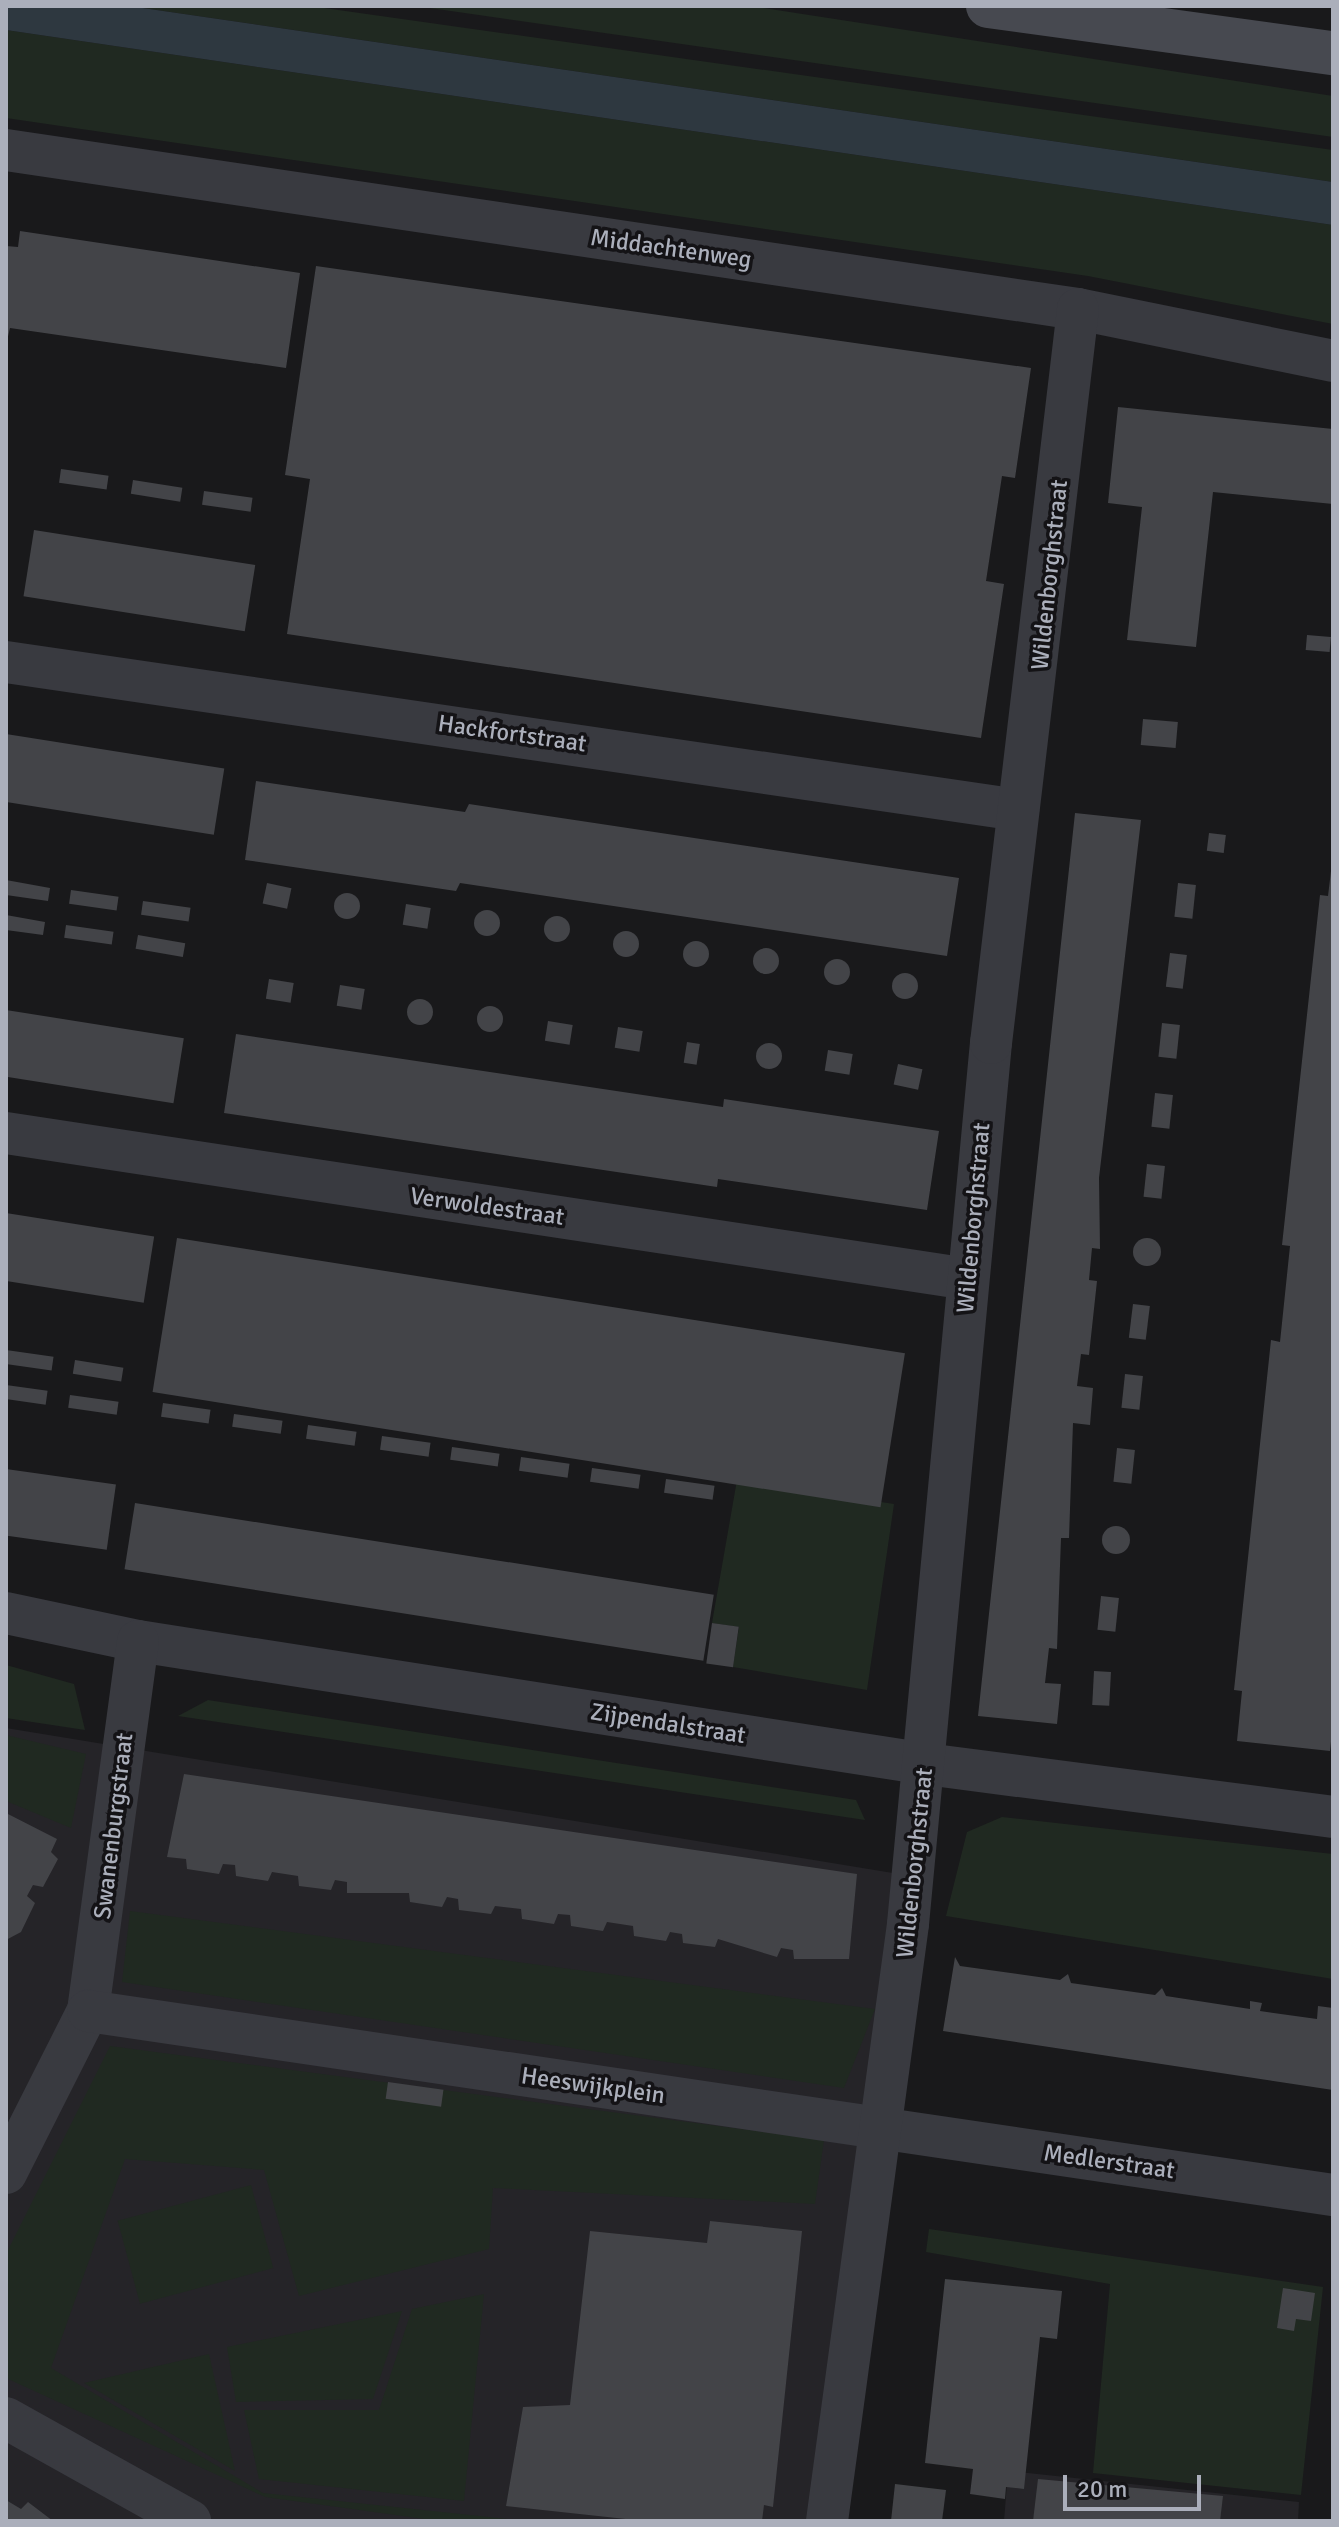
<!DOCTYPE html>
<style>
body{margin:0}
#map{position:relative;width:1339px;height:2527px;overflow:hidden;background:#19191b;font-family:Signika,sans-serif}
div>[style]{position:absolute}
.built>*{inset:0;background:#252428}
.green>*{inset:0;background:#202921;transform-origin:0 0}
.water>*{inset:0;background:#2e3840}
.building>*{inset:0;background:#434448;transform-origin:0 0}
.round{border-radius:50%}
.street>*{height:42px;margin:-21px;padding:0 21px;transform-origin:21px;border-radius:21px;background:#393a40}
.secondary>*{height:44px;margin:-22px;padding:0 22px;transform-origin:22px;border-radius:22px;background:#474950}
span{translate:-50% -50%;white-space:nowrap;text-align:center;line-height:1.15;-webkit-text-stroke:7px #141316;paint-order:stroke}
.street-label{font-size:24px;color:#abafbb}
.frame{position:absolute;inset:0;border:8px solid #abafbb;pointer-events:none}
.scale{position:absolute;left:1063px;top:2475px;width:138px;height:36px;box-sizing:border-box;border:4px solid #abafbb;border-top:0;padding-left:10px;font-size:24px;line-height:28px;white-space:nowrap;color:#abafbb;-webkit-text-stroke:6px #141316;paint-order:stroke}
</style>
<div id="map">
<div class="built">
<i style="clip-path:polygon(6px 1728px,905px 1875px,822px 2521px,6px 2521px)"></i>
<i style="clip-path:polygon(1008px 2471px,1299px 2502px,1298px 2521px,1004px 2521px)"></i>
</div>
<div class="green">
<i style="clip-path:polygon(129px 6px,310px 6px,1333px 150px,1333px 182px)"></i>
<i style="clip-path:polygon(416px 6px,751px 6px,1333px 96px,1333px 137px)"></i>
<i style="clip-path:polygon(6px 30px,1333px 225px,1333px 324px,1088px 276px,6px 118px)"></i>
<i style="clip-path:polygon(737px 1480px,894px 1504px,867px 1690px,733px 1667px,739px 1627px,712px 1623px)"></i>
<i style="clip-path:polygon(6px 1665px,74px 1684px,85px 1730px,6px 1718px)"></i>
<i style="clip-path:polygon(208px 1700px,856px 1800px,865px 1820px,178px 1716px)"></i>
<i style="clip-path:polygon(6px 1735px,86px 1754px,71px 1828px,6px 1801px)"></i>
<i style="clip-path:polygon(1002px 1817px,1333px 1854px,1333px 1979px,946px 1916px,967px 1832px)"></i>
<i style="clip-path:polygon(130px 1911px,875px 2009px,844px 2088px,122px 1982px)"></i>
<i style="clip-path:polygon(110px 2046px,824px 2140px,815px 2204px,493px 2188px,489px 2249px,299px 2296px,264px 2170px,125px 2159px,51px 2368px,263px 2493px,527px 2521px,439px 2521px,265px 2497px,6px 2378px,6px 2254px)"></i>
<i style="left:251px;top:2185px;width:86px;height:138px;rotate:75deg"></i>
<i style="clip-path:polygon(929px 2229px,1323px 2287px,1301px 2495px,1093px 2473px,1110px 2284px,926px 2252px)"></i>
<i style="clip-path:polygon(484px 2294px,464px 2501px,259px 2479px,244px 2410px,379px 2410px,412px 2309px)"></i>
<i style="clip-path:polygon(402px 2311px,373px 2399px,236px 2402px,227px 2347px)"></i>
<i style="clip-path:polygon(209px 2354px,235px 2471px,84px 2383px)"></i>
</div>
<div class="water">
<i style="clip-path:polygon(6px 6px,129px 6px,1333px 182px,1333px 225px,6px 30px)"></i>
</div>
<div class="building">
<i style="clip-path:polygon(20px 231px,300px 273px,286px 368px,10px 328px,6px 345px,6px 246px,18px 247px)"></i>
<i style="clip-path:polygon(316px 266px,1031px 368px,1015px 478px,1002px 476px,986px 581px,1004px 584px,981px 738px,287px 634px,310px 479px,285px 475px)"></i>
<i style="clip-path:polygon(1118px 407px,1333px 429px,1333px 504px,1213px 492px,1196px 647px,1127px 640px,1142px 507px,1108px 503px)"></i>
<i style="left:61px;top:469px;width:48px;height:14px;rotate:8deg"></i>
<i style="left:133px;top:480px;width:50px;height:14px;rotate:9deg"></i>
<i style="left:204px;top:491px;width:49px;height:14px;rotate:8deg"></i>
<i style="left:34px;top:530px;width:224px;height:67px;rotate:9deg"></i>
<i style="left:1307px;top:635px;width:24px;height:15px;rotate:5deg"></i>
<i style="left:1143px;top:719px;width:35px;height:26px;rotate:5deg"></i>
<i style="left:6px;top:734px;width:221px;height:67px;rotate:9deg"></i>
<i style="clip-path:polygon(256px 781px,465px 812px,469px 804px,959px 878px,947px 956px,460px 883px,456px 891px,245px 860px)"></i>
<i style="clip-path:polygon(1075px 813px,1141px 820px,1099px 1178px,1100px 1249px,1092px 1248px,1089px 1280px,1097px 1281px,1089px 1355px,1081px 1354px,1077px 1386px,1093px 1388px,1090px 1425px,1073px 1423px,1069px 1538px,1061px 1538px,1057px 1649px,1049px 1648px,1045px 1683px,1061px 1684px,1057px 1724px,978px 1716px)"></i>
<i style="left:1209px;top:833px;width:17px;height:18px;rotate:7deg"></i>
<i style="clip-path:polygon(1331px 871px,1333px 1723px,1330px 1751px,1237px 1741px,1242px 1691px,1234px 1690px,1271px 1340px,1280px 1342px,1290px 1246px,1282px 1245px,1320px 895px,1328px 896px)"></i>
<i style="clip-path:polygon(6px 880px,50px 888px,48px 901px,6px 895px)"></i>
<i style="left:267px;top:883px;width:25px;height:21px;rotate:12deg"></i>
<i style="left:1178px;top:883px;width:18px;height:34px;rotate:6deg"></i>
<i style="left:71px;top:890px;width:48px;height:14px;rotate:8deg"></i>
<i class="round" style="left:334px;top:893px;width:26px;height:26px"></i>
<i style="left:143px;top:901px;width:48px;height:14px;rotate:8deg"></i>
<i style="left:406px;top:904px;width:25px;height:21px;rotate:9deg"></i>
<i class="round" style="left:474px;top:910px;width:26px;height:26px"></i>
<i style="clip-path:polygon(6px 915px,45px 922px,43px 935px,6px 930px)"></i>
<i class="round" style="left:544px;top:916px;width:26px;height:26px"></i>
<i style="left:66px;top:925px;width:48px;height:13px;rotate:8deg"></i>
<i class="round" style="left:613px;top:931px;width:26px;height:26px"></i>
<i style="left:138px;top:935px;width:48px;height:14px;rotate:10deg"></i>
<i class="round" style="left:683px;top:941px;width:26px;height:26px"></i>
<i class="round" style="left:753px;top:948px;width:26px;height:26px"></i>
<i style="left:1170px;top:953px;width:17px;height:34px;rotate:7deg"></i>
<i class="round" style="left:824px;top:959px;width:26px;height:26px"></i>
<i class="round" style="left:892px;top:973px;width:26px;height:26px"></i>
<i style="left:269px;top:979px;width:25px;height:20px;rotate:9deg"></i>
<i style="left:340px;top:985px;width:25px;height:21px;rotate:9deg"></i>
<i class="round" style="left:407px;top:999px;width:26px;height:26px"></i>
<i class="round" style="left:477px;top:1006px;width:26px;height:26px"></i>
<i style="left:6px;top:1010px;width:180px;height:66px;rotate:9deg"></i>
<i style="left:548px;top:1021px;width:25px;height:20px;rotate:9deg"></i>
<i style="left:1162px;top:1023px;width:18px;height:34px;rotate:6deg"></i>
<i style="left:618px;top:1027px;width:25px;height:21px;rotate:9deg"></i>
<i style="clip-path:polygon(236px 1034px,723px 1107px,724px 1099px,939px 1131px,927px 1210px,718px 1179px,717px 1187px,224px 1113px)"></i>
<i style="left:687px;top:1042px;width:13px;height:21px;rotate:9deg"></i>
<i class="round" style="left:756px;top:1043px;width:26px;height:26px"></i>
<i style="left:828px;top:1050px;width:25px;height:21px;rotate:9deg"></i>
<i style="left:898px;top:1064px;width:25px;height:21px;rotate:12deg"></i>
<i style="left:1155px;top:1093px;width:18px;height:34px;rotate:6deg"></i>
<i style="left:1147px;top:1164px;width:18px;height:33px;rotate:6deg"></i>
<i style="left:6px;top:1213px;width:150px;height:67px;rotate:9deg"></i>
<i style="left:177px;top:1238px;width:737px;height:156px;rotate:9deg"></i>
<i class="round" style="left:1133px;top:1238px;width:28px;height:28px"></i>
<i style="left:1133px;top:1304px;width:17px;height:34px;rotate:7deg"></i>
<i style="left:6px;top:1350px;width:48px;height:14px;rotate:8deg"></i>
<i style="left:75px;top:1360px;width:49px;height:14px;rotate:9deg"></i>
<i style="left:1125px;top:1374px;width:18px;height:34px;rotate:6deg"></i>
<i style="left:6px;top:1385px;width:42px;height:14px;rotate:8deg"></i>
<i style="left:70px;top:1395px;width:49px;height:13px;rotate:8deg"></i>
<i style="left:163px;top:1403px;width:48px;height:14px;rotate:8deg"></i>
<i style="left:234px;top:1414px;width:49px;height:13px;rotate:8deg"></i>
<i style="left:308px;top:1425px;width:49px;height:14px;rotate:8deg"></i>
<i style="left:382px;top:1436px;width:49px;height:14px;rotate:8deg"></i>
<i style="left:452px;top:1447px;width:48px;height:13px;rotate:8deg"></i>
<i style="left:1117px;top:1448px;width:18px;height:34px;rotate:6deg"></i>
<i style="left:521px;top:1457px;width:49px;height:14px;rotate:8deg"></i>
<i style="left:592px;top:1468px;width:49px;height:14px;rotate:8deg"></i>
<i style="left:6px;top:1469px;width:111px;height:66px;rotate:8deg"></i>
<i style="left:666px;top:1479px;width:49px;height:14px;rotate:8deg"></i>
<i style="left:135px;top:1503px;width:586px;height:67px;rotate:9deg"></i>
<i class="round" style="left:1102px;top:1526px;width:28px;height:28px"></i>
<i style="left:1101px;top:1596px;width:18px;height:34px;rotate:6deg"></i>
<i style="left:712px;top:1623px;width:27px;height:41px;rotate:8deg"></i>
<i style="left:1094px;top:1671px;width:17px;height:34px;rotate:3deg"></i>
<i style="clip-path:polygon(184px 1774px,857px 1874px,849px 1959px,794px 1959px,793px 1950px,781px 1948px,777px 1957px,718px 1939px,715px 1947px,683px 1943px,682px 1934px,670px 1932px,666px 1941px,634px 1936px,633px 1926px,607px 1922px,603px 1931px,571px 1926px,570px 1915px,558px 1914px,554px 1924px,522px 1919px,521px 1909px,495px 1906px,491px 1914px,459px 1910px,458px 1899px,447px 1897px,442px 1907px,410px 1902px,409px 1893px,347px 1893px,347px 1882px,335px 1880px,331px 1890px,299px 1886px,298px 1876px,272px 1872px,268px 1881px,236px 1876px,235px 1865px,223px 1864px,219px 1874px,187px 1869px,186px 1859px,167px 1857px)"></i>
<i style="clip-path:polygon(6px 1813px,57px 1839px,51px 1852px,58px 1859px,43px 1887px,33px 1885px,27px 1896px,35px 1903px,21px 1932px,6px 1940px)"></i>
<i style="clip-path:polygon(955px 1957px,960px 1966px,1060px 1980px,1068px 1974px,1071px 1983px,1155px 1995px,1162px 1988px,1166px 1996px,1250px 2009px,1250px 2001px,1262px 2003px,1260px 2011px,1317px 2019px,1318px 2006px,1333px 2008px,1333px 2090px,943px 2031px)"></i>
<i style="left:388px;top:2082px;width:56px;height:17px;rotate:8deg"></i>
<i style="clip-path:polygon(710px 2221px,802px 2231px,773px 2507px,764px 2505px,762px 2521px,644px 2521px,506px 2506px,523px 2407px,570px 2405px,590px 2231px,707px 2243px)"></i>
<i style="clip-path:polygon(945px 2279px,1062px 2291px,1057px 2339px,1040px 2337px,1024px 2489px,1006px 2487px,1005px 2499px,970px 2494px,973px 2469px,925px 2463px)"></i>
<i style="clip-path:polygon(1283px 2288px,1315px 2293px,1311px 2321px,1296px 2319px,1294px 2331px,1277px 2328px)"></i>
<i style="clip-path:polygon(1038px 2479px,1223px 2496px,1220px 2521px,1033px 2521px)"></i>
<i style="clip-path:polygon(895px 2484px,946px 2490px,942px 2521px,891px 2521px)"></i>
<i style="clip-path:polygon(6px 2500px,21px 2509px,28px 2502px,53px 2521px,6px 2521px)"></i>
</div>
<div class="street">
<i style="left:6px;top:150px;width:1084px;rotate:8.44deg"></i>
<i style="left:1078px;top:309px;width:260px;rotate:11.5deg"></i>
<i style="left:6px;top:662px;width:1023px;rotate:8.32deg"></i>
<i style="left:6px;top:1133px;width:973px;rotate:8.63deg"></i>
<i style="left:6px;top:1613px;width:135px;rotate:12deg"></i>
<i style="left:138px;top:1641px;width:798px;rotate:8.87deg"></i>
<i style="left:926px;top:1764px;width:410px;rotate:7.4deg"></i>
<i style="left:88px;top:2011px;width:373px;rotate:-82.3deg"></i>
<i style="left:6px;top:2173px;width:182px;rotate:-63.2deg"></i>
<i style="left:88px;top:2011px;width:1259px;rotate:8.41deg"></i>
<i style="left:6px;top:2418px;width:211px;rotate:29.2deg"></i>
<i style="left:827px;top:2521px;width:602px;rotate:-82.27deg"></i>
<i style="left:908px;top:1924px;width:885px;rotate:-84.62deg"></i>
<i style="left:991px;top:1043px;width:739px;rotate:-83.24deg"></i>
</div>
<div class="secondary">
<i style="left:988px;top:6px;width:348px;rotate:7.8deg"></i>
</div>
<div class="street-label">
<span style="left:671px;top:249px;rotate:8deg">Middachtenweg</span>
<span style="left:1050px;top:575px;rotate:-84deg">Wildenborghstraat</span>
<span style="left:512px;top:734px;rotate:8deg">Hackfortstraat</span>
<span style="left:487px;top:1207px;rotate:8deg">Verwoldestraat</span>
<span style="left:974px;top:1218px;rotate:-85deg">Wildenborghstraat</span>
<span style="left:668px;top:1724px;rotate:9deg">Zijpendalstraat</span>
<span style="left:114px;top:1826px;rotate:-83deg">Swanenburgstraat</span>
<span style="left:915px;top:1863px;rotate:-84deg">Wildenborghstraat</span>
<span style="left:593px;top:2086px;rotate:8deg">Heeswijkplein</span>
<span style="left:1109px;top:2162px;rotate:8deg">Medlerstraat</span>
</div>
<div class="frame"></div>
<div class="scale">20 m</div>
</div>
